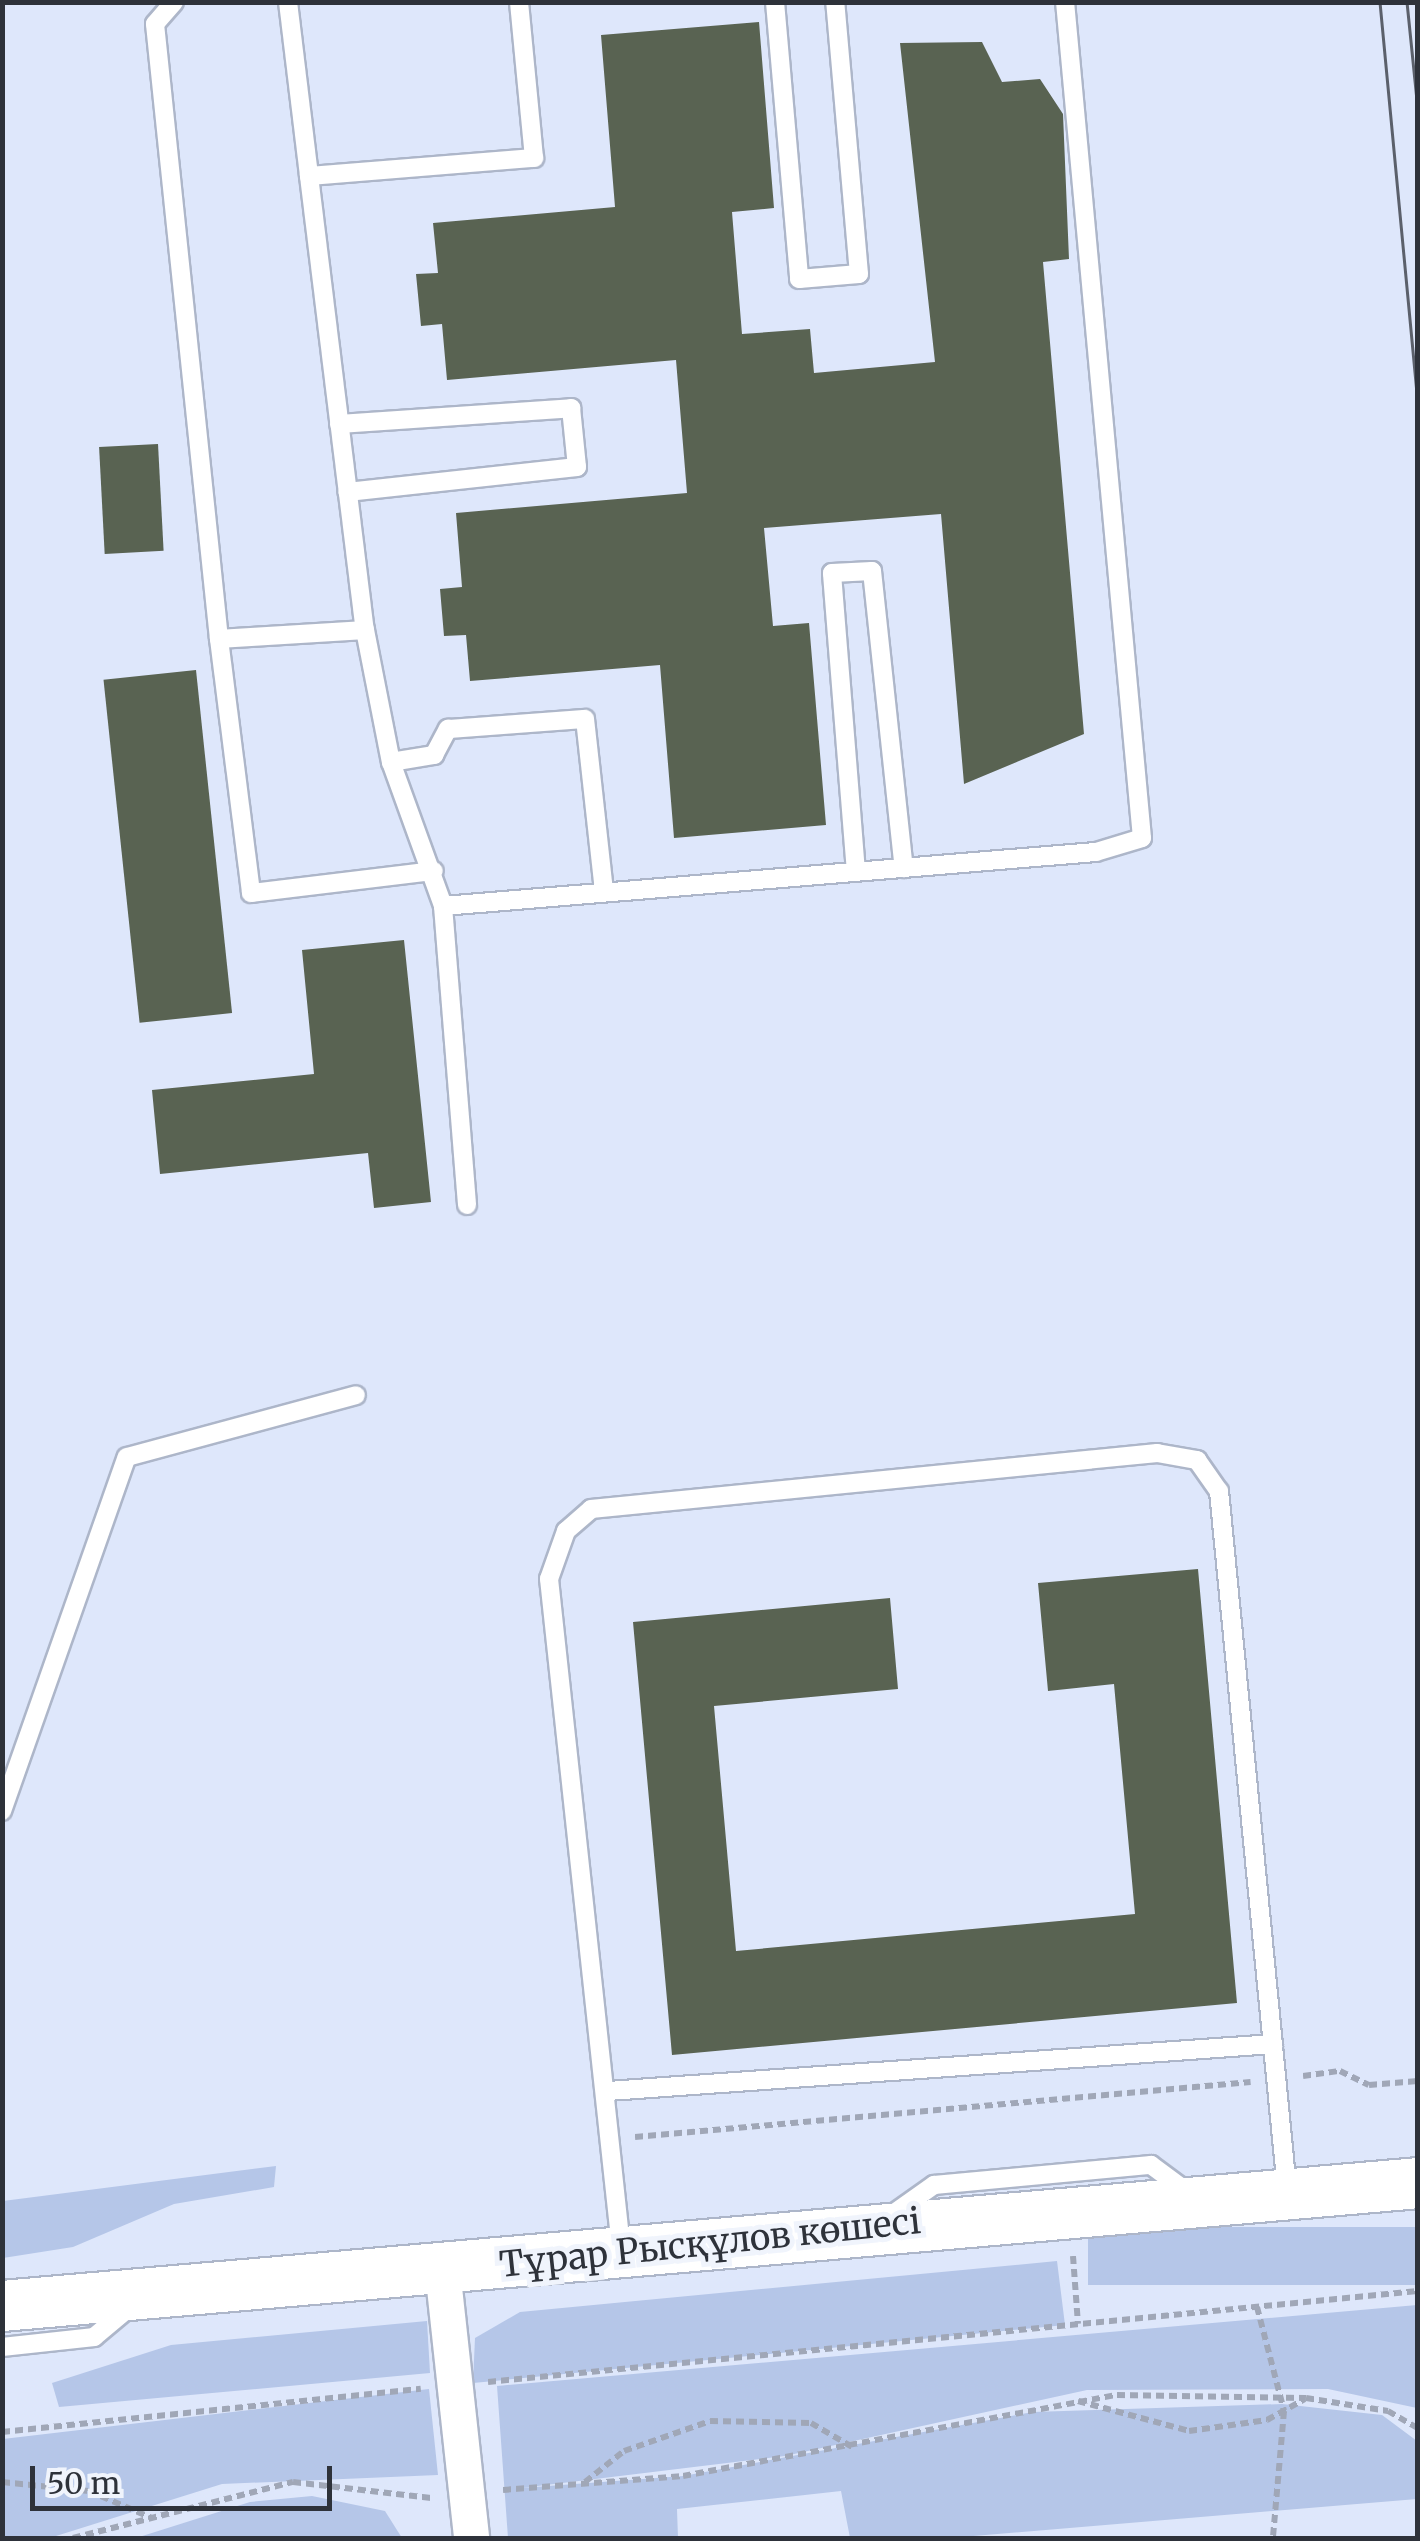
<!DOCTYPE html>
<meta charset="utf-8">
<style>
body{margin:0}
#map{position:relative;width:1420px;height:2541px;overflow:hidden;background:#dee7fb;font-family:Merriweather,serif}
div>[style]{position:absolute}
.green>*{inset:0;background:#b5c6e8;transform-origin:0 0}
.building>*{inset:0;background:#596352;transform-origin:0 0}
.path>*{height:6px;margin-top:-3px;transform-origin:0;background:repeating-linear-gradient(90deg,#a0a7b7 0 8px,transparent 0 13px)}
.roads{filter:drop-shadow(2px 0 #adb6c9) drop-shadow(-2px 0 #adb6c9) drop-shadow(0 2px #adb6c9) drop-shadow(0 -2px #adb6c9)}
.lane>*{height:18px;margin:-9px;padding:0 9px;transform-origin:9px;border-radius:9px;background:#fff}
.street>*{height:35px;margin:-17.5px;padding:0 17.5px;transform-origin:17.5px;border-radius:17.5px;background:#fff}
.secondary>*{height:50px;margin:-25px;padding:0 25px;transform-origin:25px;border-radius:25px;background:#fff}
.tram>*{height:2.5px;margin:-1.25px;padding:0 1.25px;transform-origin:1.25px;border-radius:1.25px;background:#5b606b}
span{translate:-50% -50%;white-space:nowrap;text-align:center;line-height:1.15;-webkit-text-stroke:10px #f0f4fc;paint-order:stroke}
.street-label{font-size:35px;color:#2e323a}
.frame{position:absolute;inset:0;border:5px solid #2e323a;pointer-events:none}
.scale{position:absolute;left:30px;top:2466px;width:302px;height:45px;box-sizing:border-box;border:5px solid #2e323a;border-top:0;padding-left:12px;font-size:30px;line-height:35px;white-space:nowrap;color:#2e323a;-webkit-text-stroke:8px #f0f4fc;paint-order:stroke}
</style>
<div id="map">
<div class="green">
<i style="clip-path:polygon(276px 2166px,274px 2187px,174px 2204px,73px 2247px,3px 2258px,3px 2201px)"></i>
<i style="left:1417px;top:2227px;width:58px;height:329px;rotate:90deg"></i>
<i style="clip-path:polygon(1057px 2261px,1065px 2325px,473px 2383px,475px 2338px,520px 2312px)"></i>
<i style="clip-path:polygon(1417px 2305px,1417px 2408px,1328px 2389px,1087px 2390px,785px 2456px,521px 2488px,683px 2476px,1033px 2412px,1282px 2404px,1382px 2415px,1417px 2441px,1417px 2499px,950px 2538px,850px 2538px,841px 2491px,677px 2509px,678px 2538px,508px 2538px,497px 2386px)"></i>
<i style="clip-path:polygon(427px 2321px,430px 2373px,59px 2407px,52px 2383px,171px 2345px)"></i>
<i style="clip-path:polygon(429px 2389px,438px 2475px,222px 2484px,56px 2536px,3px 2538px,3px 2439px)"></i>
<i style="clip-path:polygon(312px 2496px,385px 2511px,402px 2538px,136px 2538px,250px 2502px)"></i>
</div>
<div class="building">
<i style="clip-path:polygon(759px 22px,774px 208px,732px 212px,742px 334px,810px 329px,814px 373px,935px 362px,900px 43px,982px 42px,1002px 82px,1040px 79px,1063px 114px,1069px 259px,1043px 262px,1084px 734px,964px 784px,941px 514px,764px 528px,773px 626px,809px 623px,826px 825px,674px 838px,660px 665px,470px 681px,466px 635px,444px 636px,440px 589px,462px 587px,456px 513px,687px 493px,676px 360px,447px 380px,442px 324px,421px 326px,416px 274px,438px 273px,433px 223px,615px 207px,601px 35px)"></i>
<i style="left:158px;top:444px;width:107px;height:59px;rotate:87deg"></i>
<i style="left:196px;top:670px;width:345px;height:93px;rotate:84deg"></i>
<i style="clip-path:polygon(404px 940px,431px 1202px,374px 1208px,368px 1153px,160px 1174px,152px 1090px,314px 1074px,302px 950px)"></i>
<i style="clip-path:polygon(1198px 1569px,1237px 2003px,672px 2055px,633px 1622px,890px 1598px,898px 1689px,714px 1706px,736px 1951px,1135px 1914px,1114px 1684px,1048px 1691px,1038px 1583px)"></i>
</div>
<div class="path">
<i style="left:1303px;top:2076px;width:37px;rotate:-8deg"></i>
<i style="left:1340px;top:2071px;width:32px;rotate:26deg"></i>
<i style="left:1369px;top:2085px;width:49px;rotate:-4.7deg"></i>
<i style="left:635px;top:2137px;width:618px;rotate:-5.1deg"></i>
<i style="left:1073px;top:2256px;width:68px;rotate:85.8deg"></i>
<i style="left:1257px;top:2307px;width:107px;rotate:75.4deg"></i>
<i style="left:1284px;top:2411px;width:127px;rotate:95deg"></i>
<i style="left:488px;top:2382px;width:934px;rotate:-5.59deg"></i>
<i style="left:1078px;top:2401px;width:115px;rotate:15.1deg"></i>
<i style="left:1189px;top:2431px;width:79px;rotate:-8deg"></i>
<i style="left:1267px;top:2420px;width:43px;rotate:-28.9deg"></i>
<i style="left:2px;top:2432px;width:421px;rotate:-5.9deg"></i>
<i style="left:2px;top:2482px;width:87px;rotate:5.9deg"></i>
<i style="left:89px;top:2491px;width:69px;rotate:23.2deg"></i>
<i style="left:585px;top:2482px;width:50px;rotate:-38.5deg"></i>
<i style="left:624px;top:2451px;width:91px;rotate:-19.2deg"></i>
<i style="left:710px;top:2421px;width:101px;rotate:1.1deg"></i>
<i style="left:811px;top:2423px;width:50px;rotate:30.2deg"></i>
<i style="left:503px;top:2490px;width:181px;rotate:-4.4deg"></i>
<i style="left:683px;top:2476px;width:441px;rotate:-10.6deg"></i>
<i style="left:1117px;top:2395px;width:189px;rotate:0.9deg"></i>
<i style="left:1306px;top:2398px;width:83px;rotate:9deg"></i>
<i style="left:1388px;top:2411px;width:34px;rotate:30deg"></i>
<i style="left:73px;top:2538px;width:227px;rotate:-14.3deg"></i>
<i style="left:293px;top:2482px;width:139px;rotate:6.6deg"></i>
</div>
<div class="roads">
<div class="lane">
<i style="left:174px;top:2px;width:29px;rotate:131deg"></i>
<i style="left:155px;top:24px;width:618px;rotate:84.06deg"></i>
<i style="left:219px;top:639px;width:146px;rotate:-3.5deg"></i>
<i style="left:288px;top:2px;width:175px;rotate:83.1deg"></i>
<i style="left:309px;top:176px;width:226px;rotate:-4.6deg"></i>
<i style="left:534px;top:158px;width:157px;rotate:-95.5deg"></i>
<i style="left:775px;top:2px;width:278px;rotate:85deg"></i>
<i style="left:799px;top:279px;width:60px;rotate:-4.8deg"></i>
<i style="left:859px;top:274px;width:273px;rotate:-95deg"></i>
<i style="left:309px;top:176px;width:457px;rotate:83deg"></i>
<i style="left:365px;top:630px;width:135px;rotate:78.9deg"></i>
<i style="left:391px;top:762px;width:153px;rotate:70.1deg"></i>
<i style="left:443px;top:906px;width:300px;rotate:85.4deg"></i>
<i style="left:339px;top:424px;width:233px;rotate:-3.9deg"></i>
<i style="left:571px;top:408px;width:59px;rotate:84.2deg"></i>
<i style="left:577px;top:467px;width:231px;rotate:173.8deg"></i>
<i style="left:219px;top:639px;width:256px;rotate:82.8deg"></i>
<i style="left:251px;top:893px;width:184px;rotate:-6.9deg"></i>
<i style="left:391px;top:762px;width:44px;rotate:-9.2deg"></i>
<i style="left:434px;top:755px;width:30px;rotate:-62deg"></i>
<i style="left:448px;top:729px;width:137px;rotate:-4.2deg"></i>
<i style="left:585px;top:719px;width:174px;rotate:83.7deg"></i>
<i style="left:856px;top:872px;width:300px;rotate:-94.6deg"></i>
<i style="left:832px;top:573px;width:40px;rotate:-2.9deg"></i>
<i style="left:872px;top:571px;width:299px;rotate:83.9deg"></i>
<i style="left:443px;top:906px;width:655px;rotate:-4.73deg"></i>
<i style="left:1096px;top:852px;width:48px;rotate:-16.9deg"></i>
<i style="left:1142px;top:838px;width:840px;rotate:-95.26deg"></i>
<i style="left:2px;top:1811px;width:375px;rotate:-70.6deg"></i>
<i style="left:127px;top:1457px;width:237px;rotate:-15.1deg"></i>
<i style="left:608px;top:2091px;width:667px;rotate:-4.04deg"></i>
<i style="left:890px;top:2216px;width:54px;rotate:-35.2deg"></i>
<i style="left:934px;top:2185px;width:218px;rotate:-5.3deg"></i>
<i style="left:1151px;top:2165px;width:47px;rotate:36.4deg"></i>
<i style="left:621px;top:2247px;width:672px;rotate:-96.15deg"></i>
<i style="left:549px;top:1579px;width:51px;rotate:-70.5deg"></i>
<i style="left:566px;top:1531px;width:33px;rotate:-41deg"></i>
<i style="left:591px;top:1509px;width:569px;rotate:-5.65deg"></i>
<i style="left:1157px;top:1453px;width:41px;rotate:9.9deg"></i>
<i style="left:1197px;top:1460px;width:38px;rotate:55deg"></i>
<i style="left:1219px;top:1491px;width:701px;rotate:84.44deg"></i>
<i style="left:2px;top:2347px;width:93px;rotate:-6.2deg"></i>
<i style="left:94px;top:2337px;width:47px;rotate:-39.8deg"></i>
</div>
<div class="street">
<i style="left:442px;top:2269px;width:271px;rotate:83.8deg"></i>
</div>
<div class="secondary">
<i style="left:2px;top:2306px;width:1421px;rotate:-4.96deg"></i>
</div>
</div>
<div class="tram">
<i style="left:1380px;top:2px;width:403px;rotate:84.6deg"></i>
<i style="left:1407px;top:2px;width:109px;rotate:84.2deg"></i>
</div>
<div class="street-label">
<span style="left:710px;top:2243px;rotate:-6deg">Тұрар Рысқұлов көшесі</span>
</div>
<div class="frame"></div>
<div class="scale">50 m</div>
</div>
